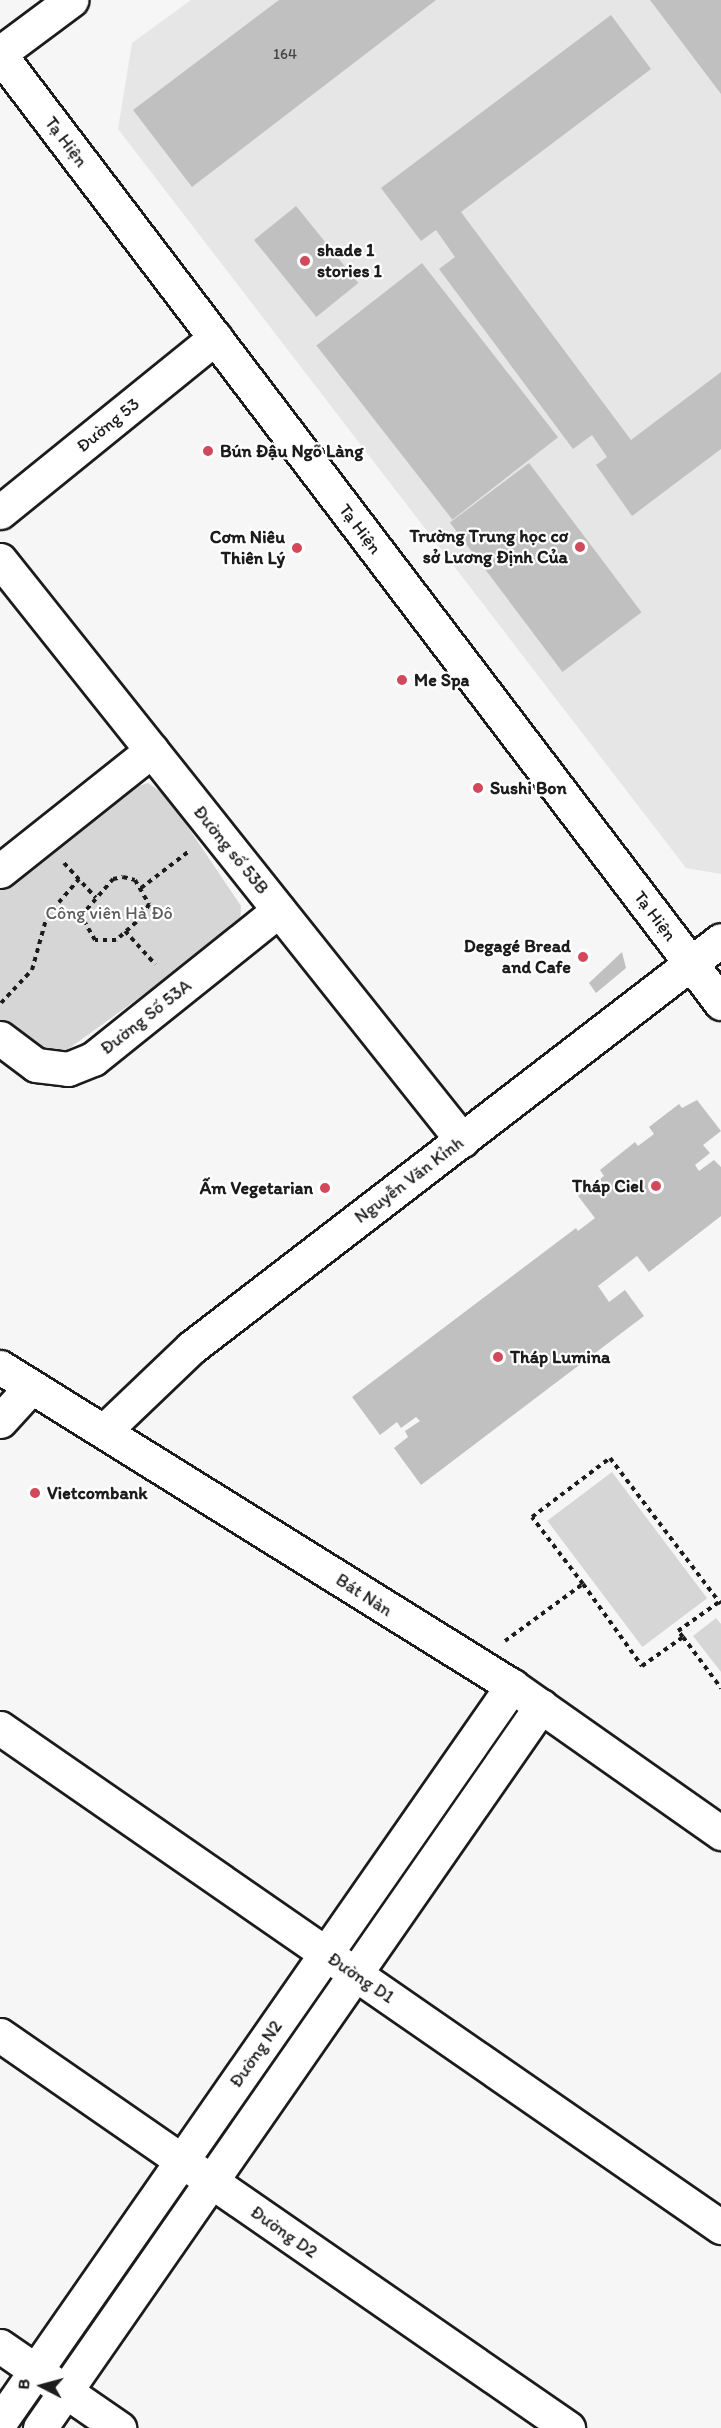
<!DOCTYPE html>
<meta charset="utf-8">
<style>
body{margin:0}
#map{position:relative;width:721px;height:2428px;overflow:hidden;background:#f6f6f6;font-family:Itim,sans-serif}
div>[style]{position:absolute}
.built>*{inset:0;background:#e6e6e6}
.green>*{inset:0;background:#d6d6d6;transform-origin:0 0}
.building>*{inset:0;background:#c0c0c0;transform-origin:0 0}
.path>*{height:4px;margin-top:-2px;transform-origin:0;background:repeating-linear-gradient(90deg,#1c1c1c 0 4.5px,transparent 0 9px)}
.roads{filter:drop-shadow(2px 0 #1c1c1c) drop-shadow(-2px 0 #1c1c1c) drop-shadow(0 2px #1c1c1c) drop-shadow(0 -2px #1c1c1c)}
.minor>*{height:33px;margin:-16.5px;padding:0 16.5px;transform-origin:16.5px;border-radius:16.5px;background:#fff}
.tertiary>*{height:33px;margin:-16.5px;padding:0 16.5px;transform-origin:16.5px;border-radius:16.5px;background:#fff}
.dots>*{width:16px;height:16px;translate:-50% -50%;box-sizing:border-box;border:3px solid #fff;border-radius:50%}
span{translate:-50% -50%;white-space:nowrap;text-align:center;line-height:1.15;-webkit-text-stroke:4.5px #fff;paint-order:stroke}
.number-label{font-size:15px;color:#454545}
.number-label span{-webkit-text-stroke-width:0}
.street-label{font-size:18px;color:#1c1c1c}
.poi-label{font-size:18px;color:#1c1c1c;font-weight:700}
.left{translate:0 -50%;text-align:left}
.right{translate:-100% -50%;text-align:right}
.park-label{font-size:18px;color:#5d5d5d}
.north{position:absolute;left:12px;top:2356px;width:60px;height:60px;-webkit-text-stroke:4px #fff;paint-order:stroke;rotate:276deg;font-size:16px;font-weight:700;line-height:24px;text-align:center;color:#1c1c1c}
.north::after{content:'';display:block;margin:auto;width:21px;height:27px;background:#1c1c1c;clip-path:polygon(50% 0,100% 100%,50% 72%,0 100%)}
</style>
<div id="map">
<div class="built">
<i style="clip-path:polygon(191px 0,721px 0,721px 874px,686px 868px,118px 129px,132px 43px)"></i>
</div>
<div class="green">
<i style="clip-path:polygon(148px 783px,167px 796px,241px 906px,240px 925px,64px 1052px,44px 1053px,0 1023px,0 885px,133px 788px)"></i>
<i style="left:612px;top:1472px;width:158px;height:81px;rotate:53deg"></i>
<i style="clip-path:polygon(716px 1618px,721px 1624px,721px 1672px,693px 1636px)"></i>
</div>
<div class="building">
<i style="clip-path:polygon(279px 0,436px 0,192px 187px,133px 110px)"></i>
<i style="clip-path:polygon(650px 0,721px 0,721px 94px)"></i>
<i style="clip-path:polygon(611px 15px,651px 69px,461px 212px,631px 440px,721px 372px,721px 449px,632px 516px,596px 465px,607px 457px,592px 435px,573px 449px,439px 269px,455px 257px,436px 230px,421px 241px,381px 188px)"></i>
<i style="left:296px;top:206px;width:99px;height:54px;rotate:51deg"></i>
<i style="left:422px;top:263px;width:221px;height:134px;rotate:52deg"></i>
<i style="left:529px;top:463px;width:187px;height:99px;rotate:53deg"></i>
<i style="clip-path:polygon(622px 952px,626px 968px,596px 993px,589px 983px)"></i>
<i style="clip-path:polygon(697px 1100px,721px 1131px,703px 1145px,710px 1153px,695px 1165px,699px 1171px,714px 1160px,721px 1167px,721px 1216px,649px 1272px,637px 1256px,598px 1286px,609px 1302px,625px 1290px,644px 1316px,421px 1485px,394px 1448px,408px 1437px,405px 1431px,420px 1421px,416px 1417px,401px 1428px,397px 1422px,380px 1435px,352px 1397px,576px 1228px,578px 1231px,595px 1218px,578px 1196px,604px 1176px,600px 1170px,635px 1142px,638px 1146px,654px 1134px,649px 1127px,679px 1104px,682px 1108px)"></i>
</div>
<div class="path">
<i style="left:64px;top:863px;width:47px;rotate:47.6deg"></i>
<i style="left:123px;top:877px;width:12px;rotate:14deg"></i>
<i style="left:135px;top:880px;width:28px;rotate:60deg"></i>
<i style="left:149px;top:904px;width:13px;rotate:117deg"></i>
<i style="left:143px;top:916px;width:36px;rotate:138deg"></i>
<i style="left:116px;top:940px;width:21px;rotate:180deg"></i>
<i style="left:95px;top:940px;width:28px;rotate:-120deg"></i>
<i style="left:81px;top:916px;width:49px;rotate:-49.1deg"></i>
<i style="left:113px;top:879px;width:10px;rotate:-11deg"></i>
<i style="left:141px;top:888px;width:59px;rotate:-37.5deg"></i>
<i style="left:125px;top:931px;width:45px;rotate:47.7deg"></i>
<i style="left:1px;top:1003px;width:45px;rotate:-46.8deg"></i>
<i style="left:32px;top:970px;width:56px;rotate:-74.5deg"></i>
<i style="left:47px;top:916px;width:49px;rotate:-49.1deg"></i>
<i style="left:583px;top:1584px;width:84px;rotate:-127.3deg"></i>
<i style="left:532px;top:1517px;width:98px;rotate:-37.1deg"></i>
<i style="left:610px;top:1458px;width:183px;rotate:52.8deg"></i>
<i style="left:683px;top:1637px;width:64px;rotate:53.3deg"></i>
<i style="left:505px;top:1641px;width:97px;rotate:-36.2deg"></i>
<i style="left:583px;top:1584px;width:101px;rotate:54.3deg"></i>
<i style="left:642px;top:1666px;width:50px;rotate:-35.3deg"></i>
<i style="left:683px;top:1637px;width:8px;rotate:-130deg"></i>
<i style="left:678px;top:1631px;width:50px;rotate:-35.3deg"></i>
</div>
<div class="roads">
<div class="minor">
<i style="left:0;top:512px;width:277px;rotate:-39deg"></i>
<i style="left:0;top:560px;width:742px;rotate:51.46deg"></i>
<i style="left:0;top:871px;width:194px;rotate:-38.5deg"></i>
<i style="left:0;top:1038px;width:45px;rotate:36.9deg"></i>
<i style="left:36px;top:1065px;width:32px;rotate:7deg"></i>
<i style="left:68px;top:1069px;width:27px;rotate:-22deg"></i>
<i style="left:93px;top:1059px;width:238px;rotate:-38.7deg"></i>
<i style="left:0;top:1421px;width:46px;rotate:-47.6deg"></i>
<i style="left:105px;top:1430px;width:120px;rotate:-43.7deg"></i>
<i style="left:192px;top:1347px;width:667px;rotate:-37.57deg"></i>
<i style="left:0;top:1728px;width:877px;rotate:34.69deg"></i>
<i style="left:0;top:2035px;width:691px;rotate:34.68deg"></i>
<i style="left:0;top:2346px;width:145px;rotate:34.6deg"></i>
<i style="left:0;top:2422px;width:897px;rotate:-55.18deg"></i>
<i style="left:40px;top:2428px;width:879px;rotate:-55.24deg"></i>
</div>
<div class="tertiary">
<i style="left:0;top:53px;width:89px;rotate:-36.7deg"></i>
<i style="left:0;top:55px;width:1191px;rotate:52.75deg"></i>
<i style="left:0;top:1367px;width:603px;rotate:31.92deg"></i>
<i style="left:512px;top:1686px;width:256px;rotate:35.1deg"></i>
</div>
</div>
<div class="dots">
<i style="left:305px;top:261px;background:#d1495b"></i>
<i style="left:208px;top:451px;background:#d1495b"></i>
<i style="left:580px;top:547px;background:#d1495b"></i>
<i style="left:297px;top:548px;background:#d1495b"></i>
<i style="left:402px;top:680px;background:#d1495b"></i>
<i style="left:478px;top:788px;background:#d1495b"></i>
<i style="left:583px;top:957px;background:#d1495b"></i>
<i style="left:656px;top:1186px;background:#d1495b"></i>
<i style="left:325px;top:1188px;background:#d1495b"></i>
<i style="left:498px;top:1357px;background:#d1495b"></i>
<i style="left:35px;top:1493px;background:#d1495b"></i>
</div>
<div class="number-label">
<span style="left:285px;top:55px">164</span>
</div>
<div class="street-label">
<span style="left:66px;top:142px;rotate:53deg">Tạ Hiện</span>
<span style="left:108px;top:425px;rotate:-39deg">Đường 53</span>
<span style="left:360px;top:529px;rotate:53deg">Tạ Hiện</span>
<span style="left:231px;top:850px;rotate:51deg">Đường số 53B</span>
<span style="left:655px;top:916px;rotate:53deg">Tạ Hiện</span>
<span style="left:146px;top:1017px;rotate:-38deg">Đường Số 53A</span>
<span style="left:409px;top:1180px;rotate:-37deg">Nguyễn Văn Kỉnh</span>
<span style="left:364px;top:1595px;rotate:33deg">Bát Nàn</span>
<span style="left:361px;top:1978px;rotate:34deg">Đường D1</span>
<span style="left:256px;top:2054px;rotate:-55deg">Đường N2</span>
<span style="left:284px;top:2232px;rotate:35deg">Đường D2</span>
</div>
<div class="poi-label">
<span class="left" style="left:317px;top:261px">shade 1<br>stories 1</span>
<span class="left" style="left:220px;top:451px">Bún Đậu Ngõ Làng</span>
<span class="right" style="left:568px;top:547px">Trường Trung học cơ<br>sở Lương Định Của</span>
<span class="right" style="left:285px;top:548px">Cơm Niêu<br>Thiên Lý</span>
<span class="left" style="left:414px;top:680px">Me Spa</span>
<span class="left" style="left:490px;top:788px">Sushi Bon</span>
<span class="right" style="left:571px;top:957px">Degagé Bread<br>and Cafe</span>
<span class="right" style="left:644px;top:1186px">Tháp Ciel</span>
<span class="right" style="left:313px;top:1188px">Ấm Vegetarian</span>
<span class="left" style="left:510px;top:1357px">Tháp Lumina</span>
<span class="left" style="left:47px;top:1493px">Vietcombank</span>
</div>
<div class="park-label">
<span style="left:109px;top:913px">Công viên Hà Đô</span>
</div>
<div class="north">B</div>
</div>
